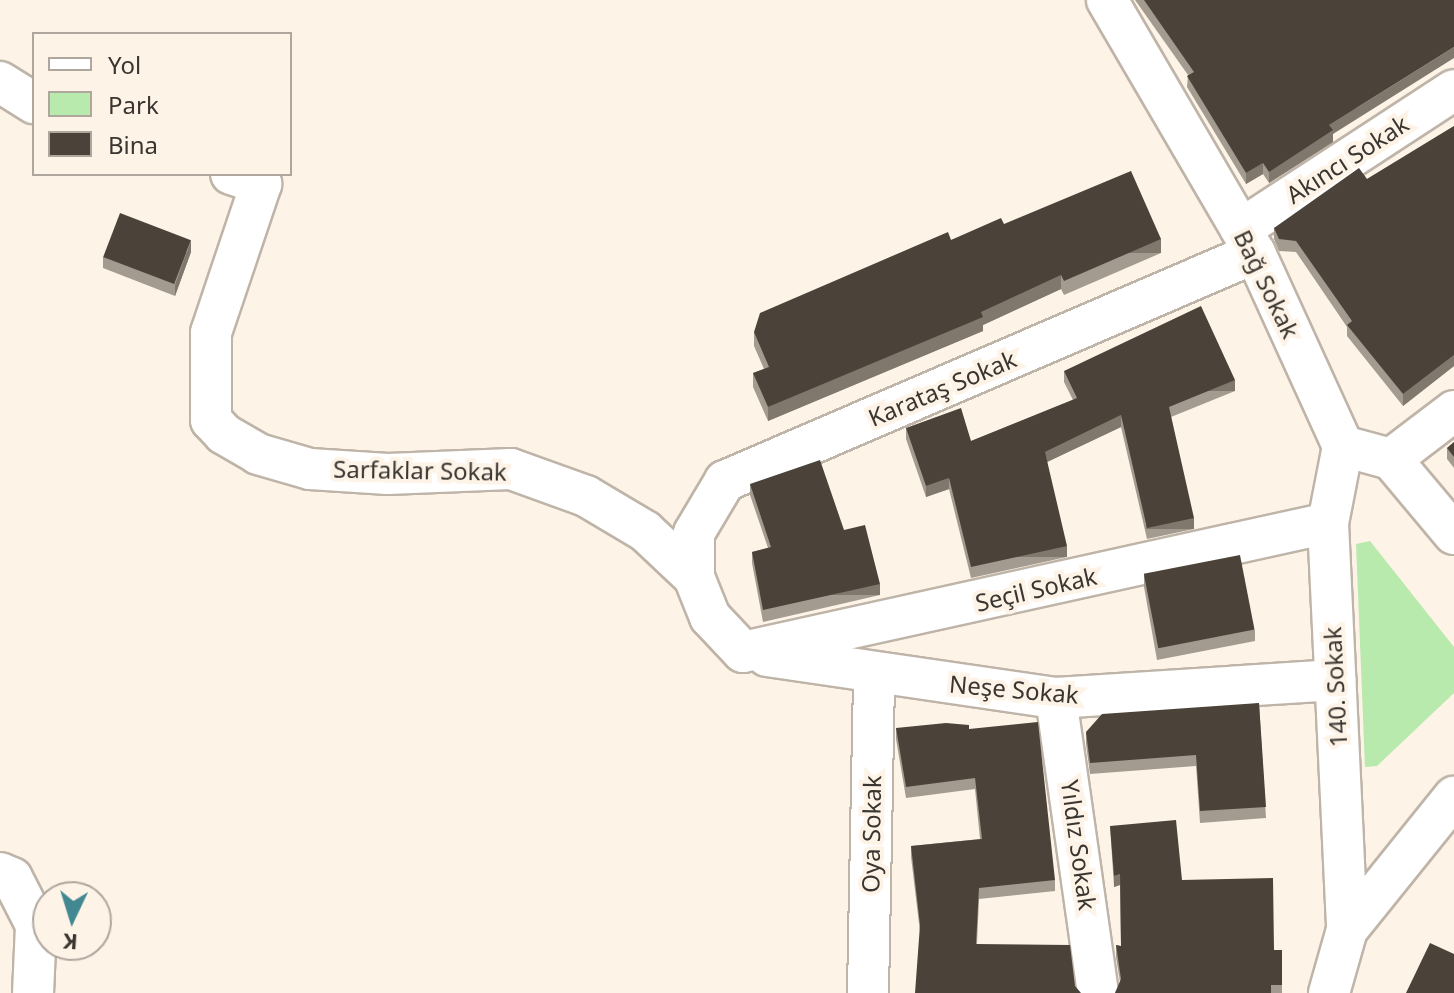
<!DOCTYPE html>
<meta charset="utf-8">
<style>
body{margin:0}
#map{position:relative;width:1454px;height:993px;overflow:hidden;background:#fef3e7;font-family:"Noto Sans",sans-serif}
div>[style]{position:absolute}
.green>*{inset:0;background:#b8e9ad}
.roads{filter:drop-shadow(2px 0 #bfb4a8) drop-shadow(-2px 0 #bfb4a8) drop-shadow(0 2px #bfb4a8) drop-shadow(0 -2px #bfb4a8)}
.street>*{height:40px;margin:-20px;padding:0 20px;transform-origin:20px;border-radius:20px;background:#fff}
.wall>*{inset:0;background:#a49b90}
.shaded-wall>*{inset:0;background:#81786d;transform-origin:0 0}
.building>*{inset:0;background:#4b4339;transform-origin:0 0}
span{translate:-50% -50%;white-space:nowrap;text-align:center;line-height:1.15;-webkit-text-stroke:8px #fef3e7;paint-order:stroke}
.street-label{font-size:24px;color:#393530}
.legend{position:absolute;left:32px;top:32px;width:260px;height:144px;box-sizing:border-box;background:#fef3e7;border:2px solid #afa79e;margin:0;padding:10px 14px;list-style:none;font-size:24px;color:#393530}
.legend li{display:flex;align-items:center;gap:16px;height:40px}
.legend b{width:40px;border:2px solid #afa79e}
.north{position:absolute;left:32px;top:881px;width:80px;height:80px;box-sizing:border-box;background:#fef3e7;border:2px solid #afa79e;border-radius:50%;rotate:184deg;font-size:22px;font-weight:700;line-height:32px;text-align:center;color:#393530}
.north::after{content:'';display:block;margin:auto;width:28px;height:36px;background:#428892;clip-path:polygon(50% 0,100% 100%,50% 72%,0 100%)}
</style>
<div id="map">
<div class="green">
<i style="clip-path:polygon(1370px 541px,1454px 647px,1454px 693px,1377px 766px,1365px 767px,1356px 544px)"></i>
</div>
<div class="roads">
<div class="street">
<i style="left:1107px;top:0;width:293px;rotate:59.7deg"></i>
<i style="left:1255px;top:253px;width:212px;rotate:65.5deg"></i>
<i style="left:1343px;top:446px;width:50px;rotate:15.2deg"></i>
<i style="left:1391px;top:459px;width:98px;rotate:50deg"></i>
<i style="left:0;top:82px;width:40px;rotate:32deg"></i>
<i style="left:231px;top:174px;width:32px;rotate:18deg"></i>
<i style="left:261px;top:184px;width:157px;rotate:108.6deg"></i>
<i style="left:211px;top:333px;width:87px;rotate:90deg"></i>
<i style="left:211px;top:420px;width:19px;rotate:47deg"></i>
<i style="left:224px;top:434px;width:39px;rotate:30deg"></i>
<i style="left:258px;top:454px;width:54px;rotate:16.1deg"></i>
<i style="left:310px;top:469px;width:78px;rotate:3.7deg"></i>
<i style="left:388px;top:474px;width:123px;rotate:-2.3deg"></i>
<i style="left:511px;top:469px;width:80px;rotate:19.8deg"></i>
<i style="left:586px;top:496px;width:69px;rotate:30.7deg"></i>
<i style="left:645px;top:531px;width:67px;rotate:43.2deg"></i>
<i style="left:1241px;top:229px;width:254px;rotate:-33.1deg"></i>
<i style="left:1343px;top:446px;width:78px;rotate:101deg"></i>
<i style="left:1328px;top:523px;width:407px;rotate:87.3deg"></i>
<i style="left:1391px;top:459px;width:79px;rotate:-37.3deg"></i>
<i style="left:743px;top:652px;width:48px;rotate:-133.3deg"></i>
<i style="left:710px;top:617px;width:43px;rotate:-111.8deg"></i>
<i style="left:694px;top:577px;width:44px;rotate:-90deg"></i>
<i style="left:694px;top:533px;width:61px;rotate:-59.2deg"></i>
<i style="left:725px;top:481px;width:577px;rotate:-23.28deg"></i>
<i style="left:743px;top:652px;width:599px;rotate:-12.44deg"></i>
<i style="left:767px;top:656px;width:292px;rotate:8.3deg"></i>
<i style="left:1056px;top:698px;width:280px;rotate:-3.7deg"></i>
<i style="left:1056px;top:698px;width:298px;rotate:81.9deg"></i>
<i style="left:0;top:873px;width:13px;rotate:23deg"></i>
<i style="left:12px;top:878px;width:53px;rotate:62.9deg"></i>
<i style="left:36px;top:925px;width:68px;rotate:92.5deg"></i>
<i style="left:868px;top:993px;width:319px;rotate:-88.9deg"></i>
<i style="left:1329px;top:993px;width:66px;rotate:-74.1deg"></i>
<i style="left:1347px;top:930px;width:171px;rotate:-51.2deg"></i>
</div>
</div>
<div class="wall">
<i style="clip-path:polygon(1135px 0,1454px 0,1333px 134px,1333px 142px,1269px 183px,1263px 174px,1246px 184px,1187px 87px,1188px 75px)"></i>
<i style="clip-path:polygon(1454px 126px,1454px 366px,1403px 406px,1347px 336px,1347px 327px,1296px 252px,1279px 251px,1274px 239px,1274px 228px,1367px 179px)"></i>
<i style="clip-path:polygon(1004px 224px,1161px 253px,1064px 295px,1061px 289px,983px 325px,983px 331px,768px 421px,753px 387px,753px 373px,764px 369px,754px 346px,754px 332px,951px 240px)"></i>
<i style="clip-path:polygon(191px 252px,175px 296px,103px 268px,103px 257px)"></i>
<i style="clip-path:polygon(1064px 371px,1235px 391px,1171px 417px,1194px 529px,1147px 539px,1121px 427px,1047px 462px,1067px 557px,971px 578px,949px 489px,926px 497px,906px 439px,906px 428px,971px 441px,1073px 400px,1064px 382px)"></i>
<i style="clip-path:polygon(1454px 442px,1454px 468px,1447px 459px,1447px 448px)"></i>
<i style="clip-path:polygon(750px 484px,844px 530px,880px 595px,763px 622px,752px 563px,752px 552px,768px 548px,750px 495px)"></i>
<i style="clip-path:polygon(1144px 576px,1255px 630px,1255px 641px,1157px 660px,1144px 587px)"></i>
<i style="clip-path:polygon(1259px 703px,1266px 818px,1200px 823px,1196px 766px,1090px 774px,1086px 744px,1086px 732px)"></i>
<i style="clip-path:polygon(896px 728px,969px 729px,1055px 880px,1055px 891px,979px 899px,977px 944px,1075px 986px,920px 932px,911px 857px,911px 846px,980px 839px,975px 789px,906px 798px,896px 739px)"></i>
<i style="clip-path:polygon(1110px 826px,1274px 950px,1282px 950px,1282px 993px,1115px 993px,1120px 982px,1116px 957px,1116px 945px,1121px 946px,1120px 885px,1114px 887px)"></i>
</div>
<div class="shaded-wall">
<i style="clip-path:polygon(1454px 47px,1454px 58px,1333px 134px,1333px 142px,1269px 183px,1269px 172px,1329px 125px)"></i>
<i style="clip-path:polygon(1263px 163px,1263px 174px,1246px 184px,1246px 173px)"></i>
<i style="left:1161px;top:239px;width:14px;height:106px;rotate:90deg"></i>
<i style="clip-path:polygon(191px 240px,191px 252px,175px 296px,175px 285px)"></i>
<i style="clip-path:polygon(1061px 275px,1061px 289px,983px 325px,983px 331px,768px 421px,768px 407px)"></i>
<i style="clip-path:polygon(1454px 355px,1454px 366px,1403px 406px,1403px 394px)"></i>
<i style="left:1235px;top:380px;width:11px;height:71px;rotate:90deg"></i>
<i style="clip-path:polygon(1121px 415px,1121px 427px,1045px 463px,1045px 452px)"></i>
<i style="clip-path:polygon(949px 478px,949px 489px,926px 497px,926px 486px)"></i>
<i style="left:1194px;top:518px;width:11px;height:48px;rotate:90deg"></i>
<i style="left:1067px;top:546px;width:11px;height:98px;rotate:90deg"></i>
<i style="left:880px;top:584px;width:11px;height:120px;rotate:90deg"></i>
<i style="clip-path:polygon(1120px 874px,1120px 885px,1114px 887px,1114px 876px)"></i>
</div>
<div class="building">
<i style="clip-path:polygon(1144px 0,1454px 0,1454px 47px,1329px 125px,1333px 130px,1269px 172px,1263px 163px,1246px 173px,1187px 76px,1194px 72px)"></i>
<i style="clip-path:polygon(1454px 126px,1454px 355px,1403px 394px,1347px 325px,1352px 321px,1296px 241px,1279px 239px,1274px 228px,1359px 168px,1367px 179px)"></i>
<i style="clip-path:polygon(1131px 171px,1161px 239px,1064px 281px,1061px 275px,981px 312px,983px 317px,768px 407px,753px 373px,769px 367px,754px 332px,760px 313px,948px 232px,951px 240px,1001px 218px,1004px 224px)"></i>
<i style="left:120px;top:213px;width:76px;height:47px;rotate:21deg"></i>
<i style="clip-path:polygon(1201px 306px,1235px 380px,1169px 407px,1194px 518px,1147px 528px,1121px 415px,1045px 452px,1067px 546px,971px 567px,949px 478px,926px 486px,906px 428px,961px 408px,971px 441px,1077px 398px,1064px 371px)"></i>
<i style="clip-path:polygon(1454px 442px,1454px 457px,1447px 448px)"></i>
<i style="clip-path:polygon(820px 460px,844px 530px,865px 525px,880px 584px,763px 610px,752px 552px,771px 547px,750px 484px)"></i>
<i style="left:1240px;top:555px;width:76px;height:98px;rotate:79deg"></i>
<i style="clip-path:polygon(1259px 703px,1266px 807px,1200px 811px,1196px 755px,1090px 763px,1086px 732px,1102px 714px)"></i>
<i style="clip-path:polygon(1038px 722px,1055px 880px,979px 888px,976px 944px,1070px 945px,1075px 986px,1081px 993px,915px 993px,920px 925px,911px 846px,982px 839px,975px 778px,906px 787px,896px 728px,946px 723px,969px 725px,969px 729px)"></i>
<i style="clip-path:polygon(1176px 820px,1182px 880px,1273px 878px,1274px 950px,1282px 950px,1282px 985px,1271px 985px,1271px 993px,1115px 993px,1121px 979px,1116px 945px,1121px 946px,1120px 874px,1114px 876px,1110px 826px)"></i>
<i style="clip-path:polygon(1430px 943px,1454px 954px,1454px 993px,1406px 993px)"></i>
</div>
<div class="street-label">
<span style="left:1347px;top:159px;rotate:-33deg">Akıncı Sokak</span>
<span style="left:1267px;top:284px;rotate:64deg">Bağ Sokak</span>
<span style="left:942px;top:388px;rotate:-23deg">Karataş Sokak</span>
<span style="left:420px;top:470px;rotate:1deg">Sarfaklar Sokak</span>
<span style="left:1036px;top:589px;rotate:-13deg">Seçil Sokak</span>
<span style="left:1335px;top:687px;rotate:-93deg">140. Sokak</span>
<span style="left:1014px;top:689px;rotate:5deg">Neşe Sokak</span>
<span style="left:871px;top:834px;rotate:-89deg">Oya Sokak</span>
<span style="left:1079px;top:845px;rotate:82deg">Yıldız Sokak</span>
</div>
<ul class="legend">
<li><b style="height:10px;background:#fff"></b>Yol</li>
<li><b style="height:22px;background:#b8e9ad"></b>Park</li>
<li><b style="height:22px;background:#4b4339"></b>Bina</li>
</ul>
<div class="north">K</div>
</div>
